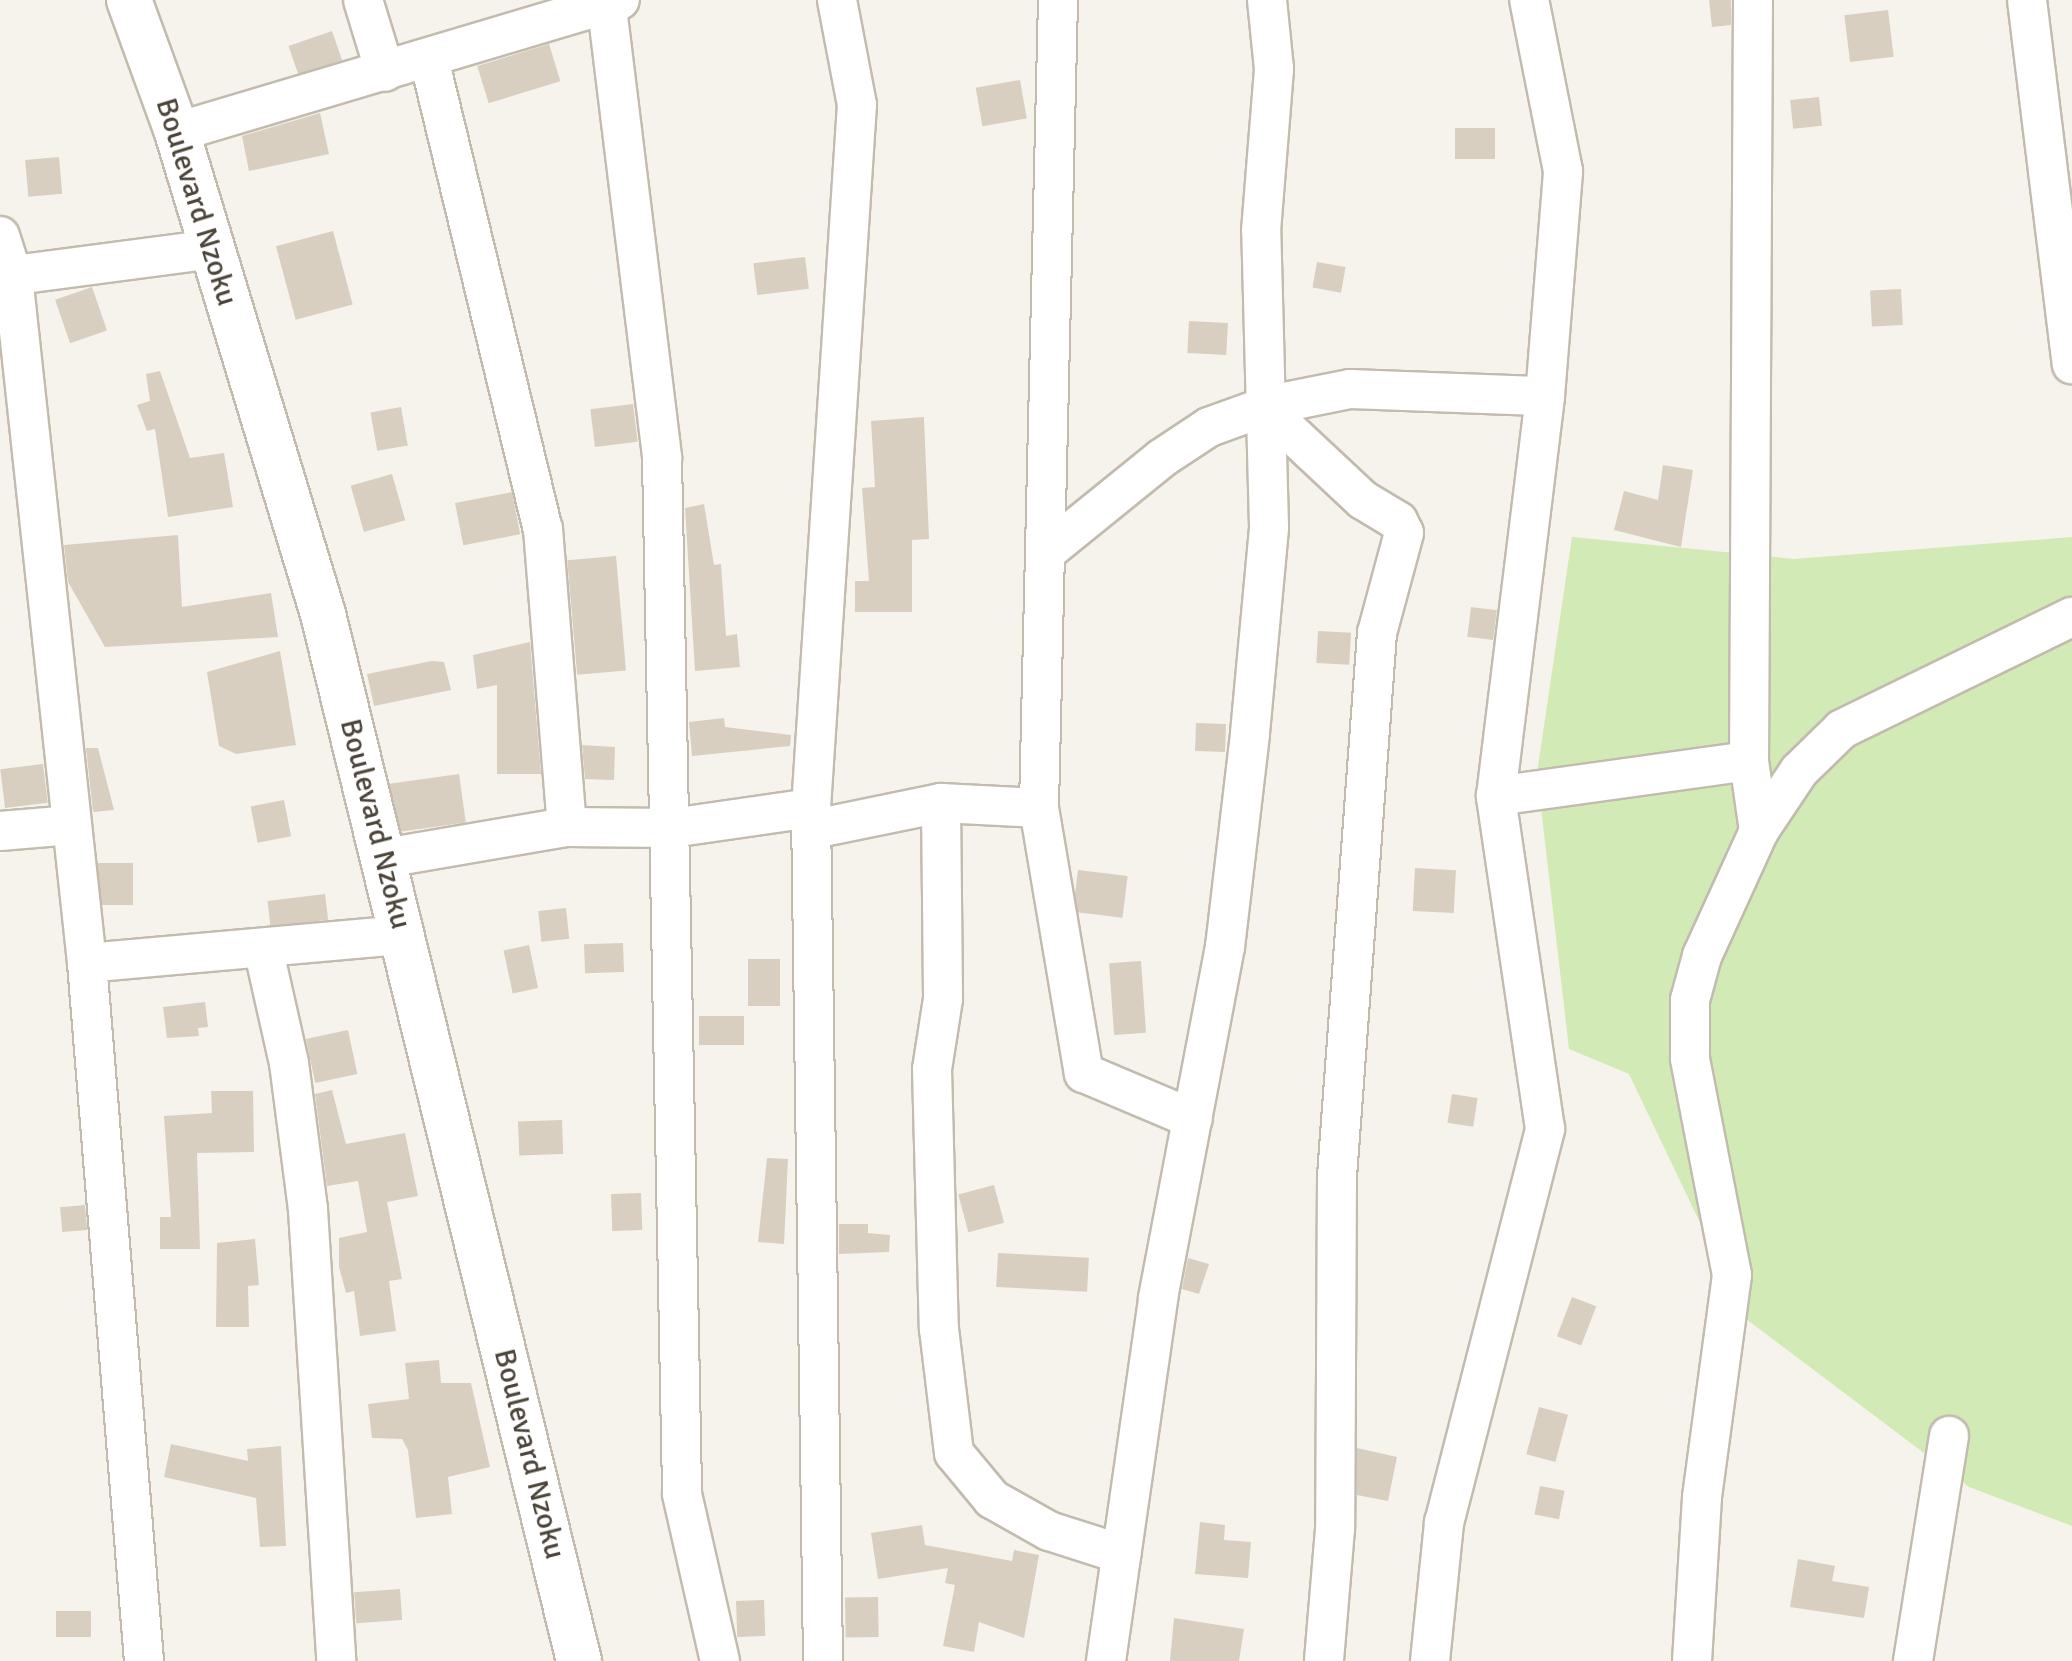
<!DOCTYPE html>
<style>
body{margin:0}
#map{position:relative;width:2072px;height:1661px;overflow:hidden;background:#f6f3ec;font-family:Signika,sans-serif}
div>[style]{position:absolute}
.green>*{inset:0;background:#d2eab5}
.building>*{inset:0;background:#d8cfc1;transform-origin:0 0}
.roads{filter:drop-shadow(2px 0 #c2bbae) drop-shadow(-2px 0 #c2bbae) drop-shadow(0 2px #c2bbae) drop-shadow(0 -2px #c2bbae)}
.minor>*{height:38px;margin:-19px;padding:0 19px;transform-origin:19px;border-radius:19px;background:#fff}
.tertiary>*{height:44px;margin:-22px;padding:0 22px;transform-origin:22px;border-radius:22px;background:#fff}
span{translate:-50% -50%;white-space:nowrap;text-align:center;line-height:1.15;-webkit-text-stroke:8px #fff;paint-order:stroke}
.street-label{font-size:30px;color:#4b4439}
</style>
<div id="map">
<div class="green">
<i style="clip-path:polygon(1572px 537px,1794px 559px,2072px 537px,2072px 1526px,1969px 1487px,1746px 1319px,1629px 1074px,1569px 1049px,1537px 773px)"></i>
</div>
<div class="building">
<i style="clip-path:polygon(1709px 0,1731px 0,1731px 25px,1712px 27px)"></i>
<i style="left:1888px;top:10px;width:47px;height:44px;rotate:83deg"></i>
<i style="left:332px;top:31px;width:31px;height:46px;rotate:71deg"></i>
<i style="left:549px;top:44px;width:39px;height:75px;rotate:73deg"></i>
<i style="left:1020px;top:80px;width:39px;height:45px;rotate:80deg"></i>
<i style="left:1819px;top:97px;width:29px;height:29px;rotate:84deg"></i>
<i style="clip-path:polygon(320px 113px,329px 154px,249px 171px,242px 136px)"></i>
<i style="left:1455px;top:128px;width:40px;height:31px"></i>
<i style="left:59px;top:157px;width:37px;height:34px;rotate:85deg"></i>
<i style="left:333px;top:231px;width:76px;height:59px;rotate:75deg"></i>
<i style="left:805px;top:257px;width:32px;height:52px;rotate:83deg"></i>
<i style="left:1317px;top:262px;width:29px;height:26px;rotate:10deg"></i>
<i style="left:92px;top:287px;width:46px;height:39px;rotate:71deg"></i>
<i style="left:1901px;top:289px;width:36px;height:31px;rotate:87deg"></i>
<i style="left:1189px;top:321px;width:39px;height:32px;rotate:3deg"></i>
<i style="clip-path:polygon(160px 371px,190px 458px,224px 453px,233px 507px,168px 517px,155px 429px,147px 431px,137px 405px,150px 401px,146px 374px)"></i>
<i style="left:633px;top:404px;width:38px;height:43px;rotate:83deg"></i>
<i style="left:401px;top:407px;width:39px;height:31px;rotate:80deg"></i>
<i style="clip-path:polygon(924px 417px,929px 539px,912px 540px,912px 612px,855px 612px,855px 581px,869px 581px,862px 488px,875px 487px,871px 421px)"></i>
<i style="clip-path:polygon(1663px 465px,1693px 470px,1681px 547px,1614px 530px,1624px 491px,1658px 500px)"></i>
<i style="left:392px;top:474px;width:48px;height:43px;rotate:74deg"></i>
<i style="left:512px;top:492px;width:43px;height:58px;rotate:79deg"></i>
<i style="clip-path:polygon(704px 504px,714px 565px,721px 564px,726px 636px,737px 634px,740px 667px,695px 671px,685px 508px)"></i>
<i style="clip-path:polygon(178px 535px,182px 607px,271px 593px,278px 637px,105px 647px,68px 582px,64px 545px)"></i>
<i style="left:616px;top:556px;width:115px;height:49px;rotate:85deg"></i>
<i style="left:1471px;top:607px;width:26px;height:30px;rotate:7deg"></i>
<i style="left:1318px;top:631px;width:33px;height:32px;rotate:3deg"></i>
<i style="clip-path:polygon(530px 642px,541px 774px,497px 774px,497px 685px,477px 689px,473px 655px)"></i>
<i style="clip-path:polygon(280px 651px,296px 745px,236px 754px,219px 746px,207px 672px)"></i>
<i style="clip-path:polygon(432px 661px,444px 662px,451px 690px,374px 706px,367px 674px)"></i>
<i style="clip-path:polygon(724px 718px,725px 727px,791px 735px,790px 746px,692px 756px,689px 722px)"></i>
<i style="left:1196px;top:723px;width:30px;height:28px;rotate:2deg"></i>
<i style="clip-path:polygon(582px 745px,615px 747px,614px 780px,585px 779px)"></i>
<i style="clip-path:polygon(86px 748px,98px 748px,114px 810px,93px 812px)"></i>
<i style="left:43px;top:764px;width:39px;height:43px;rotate:83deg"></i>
<i style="left:459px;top:774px;width:49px;height:70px;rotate:82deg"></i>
<i style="left:284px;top:800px;width:37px;height:34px;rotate:79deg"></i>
<i style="left:98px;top:863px;width:35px;height:42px"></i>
<i style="left:1415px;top:868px;width:41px;height:43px;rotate:3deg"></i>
<i style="left:1078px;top:870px;width:50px;height:42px;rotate:7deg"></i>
<i style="left:325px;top:894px;width:26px;height:58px;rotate:83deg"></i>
<i style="left:566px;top:908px;width:31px;height:28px;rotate:84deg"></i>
<i style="left:623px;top:943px;width:29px;height:39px;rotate:88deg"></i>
<i style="left:529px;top:945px;width:44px;height:26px;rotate:78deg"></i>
<i style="left:748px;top:959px;width:32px;height:47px"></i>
<i style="left:1141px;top:961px;width:72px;height:32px;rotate:86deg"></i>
<i style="clip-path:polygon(205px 1002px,208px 1027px,198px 1028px,199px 1036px,167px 1038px,163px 1007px)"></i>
<i style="left:699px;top:1016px;width:45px;height:29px"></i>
<i style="left:348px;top:1030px;width:45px;height:43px;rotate:78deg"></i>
<i style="clip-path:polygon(332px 1090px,346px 1144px,405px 1133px,418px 1196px,387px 1202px,402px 1279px,389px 1281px,396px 1331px,360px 1336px,354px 1291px,346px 1293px,339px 1267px,339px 1238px,367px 1232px,358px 1181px,327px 1186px,315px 1094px)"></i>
<i style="clip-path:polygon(211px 1091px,253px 1091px,254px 1152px,197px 1153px,200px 1249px,160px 1249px,160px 1217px,171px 1217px,164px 1116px,212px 1113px)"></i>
<i style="left:1452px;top:1094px;width:26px;height:29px;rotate:9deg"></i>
<i style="left:562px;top:1120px;width:34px;height:44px;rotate:88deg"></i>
<i style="clip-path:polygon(767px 1158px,788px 1159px,784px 1244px,758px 1242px)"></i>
<i style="left:994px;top:1185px;width:39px;height:37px;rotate:75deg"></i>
<i style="left:641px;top:1193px;width:37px;height:30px;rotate:88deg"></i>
<i style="left:85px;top:1205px;width:25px;height:25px;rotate:85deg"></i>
<i style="clip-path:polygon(839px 1224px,868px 1224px,868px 1233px,890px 1235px,889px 1252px,839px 1254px)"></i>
<i style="clip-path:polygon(255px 1239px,259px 1285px,248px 1286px,249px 1327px,216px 1327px,217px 1243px)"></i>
<i style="left:998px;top:1253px;width:91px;height:34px;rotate:3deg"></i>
<i style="clip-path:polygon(1188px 1258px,1209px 1264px,1199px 1294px,1182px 1289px)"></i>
<i style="left:1572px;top:1297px;width:26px;height:42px;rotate:21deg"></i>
<i style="clip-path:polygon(439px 1360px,441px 1383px,471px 1383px,490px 1467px,448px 1477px,452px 1514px,416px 1518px,408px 1450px,402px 1439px,372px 1438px,368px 1404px,409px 1399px,405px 1363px)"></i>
<i style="left:1539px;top:1407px;width:30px;height:49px;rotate:15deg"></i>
<i style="clip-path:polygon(171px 1444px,248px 1461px,247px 1449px,281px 1446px,286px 1546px,260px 1547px,256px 1498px,164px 1477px)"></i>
<i style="clip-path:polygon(1357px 1448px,1397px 1457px,1388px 1501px,1357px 1495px)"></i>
<i style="left:1540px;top:1486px;width:25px;height:29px;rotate:11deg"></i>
<i style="clip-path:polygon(1200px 1522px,1225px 1525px,1224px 1540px,1251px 1542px,1248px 1578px,1195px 1574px)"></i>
<i style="clip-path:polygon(922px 1525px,925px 1545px,1012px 1561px,1014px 1550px,1039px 1555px,1024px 1638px,979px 1622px,974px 1652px,943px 1646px,955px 1585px,945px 1583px,948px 1568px,878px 1579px,871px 1533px)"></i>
<i style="clip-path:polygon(1798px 1559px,1835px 1566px,1832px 1581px,1869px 1587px,1864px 1618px,1790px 1607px)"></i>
<i style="left:400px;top:1589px;width:31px;height:46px;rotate:86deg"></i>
<i style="left:878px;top:1597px;width:40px;height:33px;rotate:89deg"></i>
<i style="left:764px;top:1600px;width:36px;height:28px;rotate:88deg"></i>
<i style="left:56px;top:1611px;width:35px;height:26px"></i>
<i style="clip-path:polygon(1174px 1618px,1244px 1629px,1239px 1661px,1170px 1661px)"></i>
</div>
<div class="roads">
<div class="minor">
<i style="left:363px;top:0;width:75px;rotate:73deg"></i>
<i style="left:606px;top:0;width:461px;rotate:83deg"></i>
<i style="left:662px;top:458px;width:1036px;rotate:88.89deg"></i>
<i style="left:682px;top:1494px;width:171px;rotate:77.2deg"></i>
<i style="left:1058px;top:0;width:808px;rotate:91.35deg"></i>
<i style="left:1039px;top:808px;width:269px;rotate:80.4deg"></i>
<i style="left:1084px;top:1073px;width:118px;rotate:22.9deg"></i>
<i style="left:1753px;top:0;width:761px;rotate:90.3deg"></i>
<i style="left:1749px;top:761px;width:71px;rotate:81.9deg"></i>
<i style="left:2027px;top:0;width:367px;rotate:83deg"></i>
<i style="left:429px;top:59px;width:484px;rotate:76.4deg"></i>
<i style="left:543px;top:529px;width:299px;rotate:85.4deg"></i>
<i style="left:177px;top:132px;width:462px;rotate:-16.6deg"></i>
<i style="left:0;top:236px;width:42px;rotate:72deg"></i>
<i style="left:13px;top:276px;width:691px;rotate:83.85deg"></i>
<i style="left:87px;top:963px;width:700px;rotate:85.33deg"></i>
<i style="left:0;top:277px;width:214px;rotate:-7.5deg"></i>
<i style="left:1271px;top:414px;width:126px;rotate:43.1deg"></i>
<i style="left:1363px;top:500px;width:41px;rotate:31deg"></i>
<i style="left:1398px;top:521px;width:13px;rotate:63deg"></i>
<i style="left:1404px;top:533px;width:104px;rotate:105.1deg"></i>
<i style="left:1377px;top:633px;width:545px;rotate:94.21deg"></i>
<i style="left:1337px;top:1177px;width:352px;rotate:90.3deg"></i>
<i style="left:1335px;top:1529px;width:132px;rotate:94.8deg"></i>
<i style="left:1046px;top:552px;width:149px;rotate:-39deg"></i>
<i style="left:1162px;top:458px;width:56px;rotate:-33.4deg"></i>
<i style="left:1209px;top:427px;width:65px;rotate:-19.8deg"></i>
<i style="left:1270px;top:405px;width:82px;rotate:-11.3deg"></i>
<i style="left:1350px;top:389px;width:195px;rotate:2.1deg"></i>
<i style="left:1496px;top:796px;width:255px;rotate:-7.9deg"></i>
<i style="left:941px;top:803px;width:196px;rotate:89.4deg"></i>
<i style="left:943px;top:999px;width:71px;rotate:98.9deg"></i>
<i style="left:932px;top:1069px;width:260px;rotate:88.5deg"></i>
<i style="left:939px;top:1329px;width:125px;rotate:83.1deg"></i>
<i style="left:954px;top:1453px;width:60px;rotate:50.4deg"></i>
<i style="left:992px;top:1499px;width:65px;rotate:29.3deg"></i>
<i style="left:1049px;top:1531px;width:76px;rotate:17.7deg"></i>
<i style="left:814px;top:829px;width:130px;rotate:-11.6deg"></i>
<i style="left:941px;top:803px;width:98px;rotate:2.9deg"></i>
<i style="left:0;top:831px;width:72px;rotate:-4.8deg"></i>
<i style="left:385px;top:858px;width:185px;rotate:-9.7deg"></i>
<i style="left:567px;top:827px;width:105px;rotate:0.5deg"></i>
<i style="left:672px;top:828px;width:140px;rotate:-8.2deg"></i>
<i style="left:264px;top:952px;width:114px;rotate:77.3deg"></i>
<i style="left:289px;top:1063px;width:148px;rotate:82.6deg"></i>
<i style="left:308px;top:1210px;width:452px;rotate:86.4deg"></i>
<i style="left:87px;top:963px;width:317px;rotate:-5.1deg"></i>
<i style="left:823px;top:1661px;width:853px;rotate:-90.81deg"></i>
<i style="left:811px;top:808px;width:705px;rotate:-86.26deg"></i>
<i style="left:857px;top:105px;width:107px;rotate:-100.8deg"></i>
<i style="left:1106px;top:1661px;width:367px;rotate:-81.8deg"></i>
<i style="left:1158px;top:1298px;width:357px;rotate:-79.2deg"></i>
<i style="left:1225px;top:947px;width:215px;rotate:-83.3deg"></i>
<i style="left:1250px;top:733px;width:207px;rotate:-84.7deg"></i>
<i style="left:1269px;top:527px;width:296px;rotate:-91.5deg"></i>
<i style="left:1261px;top:231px;width:163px;rotate:-85.4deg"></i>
<i style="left:1274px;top:69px;width:69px;rotate:-95.8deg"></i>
<i style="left:1430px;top:1661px;width:139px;rotate:-84.2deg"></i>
<i style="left:1444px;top:1523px;width:407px;rotate:-75.6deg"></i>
<i style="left:1545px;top:1129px;width:337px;rotate:-98.4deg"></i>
<i style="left:1496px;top:796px;width:403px;rotate:-83deg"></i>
<i style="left:1545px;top:396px;width:226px;rotate:-85.4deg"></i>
<i style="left:1563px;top:171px;width:174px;rotate:-101.2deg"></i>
<i style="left:1692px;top:1661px;width:164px;rotate:-86.5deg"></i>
<i style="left:1702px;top:1497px;width:224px;rotate:-82.3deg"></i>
<i style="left:1732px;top:1275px;width:221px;rotate:-101deg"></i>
<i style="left:1690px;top:1058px;width:58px;rotate:-90deg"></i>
<i style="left:1690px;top:1000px;width:46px;rotate:-74.7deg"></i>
<i style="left:1702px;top:956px;width:137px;rotate:-65.5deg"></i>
<i style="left:1759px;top:831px;width:72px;rotate:-56.3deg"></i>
<i style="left:1799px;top:771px;width:60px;rotate:-44.3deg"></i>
<i style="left:1842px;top:729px;width:256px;rotate:-26deg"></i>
<i style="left:1913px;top:1661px;width:228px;rotate:-80.9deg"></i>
</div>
<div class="tertiary">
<i style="left:129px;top:0;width:140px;rotate:70deg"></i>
<i style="left:177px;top:132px;width:504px;rotate:73.15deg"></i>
<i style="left:323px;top:614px;width:1078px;rotate:76.26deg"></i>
</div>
</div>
<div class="street-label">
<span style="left:196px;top:202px;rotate:73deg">Boulevard Nzoku</span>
<span style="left:375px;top:824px;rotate:76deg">Boulevard Nzoku</span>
<span style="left:529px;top:1454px;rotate:76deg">Boulevard Nzoku</span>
</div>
</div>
